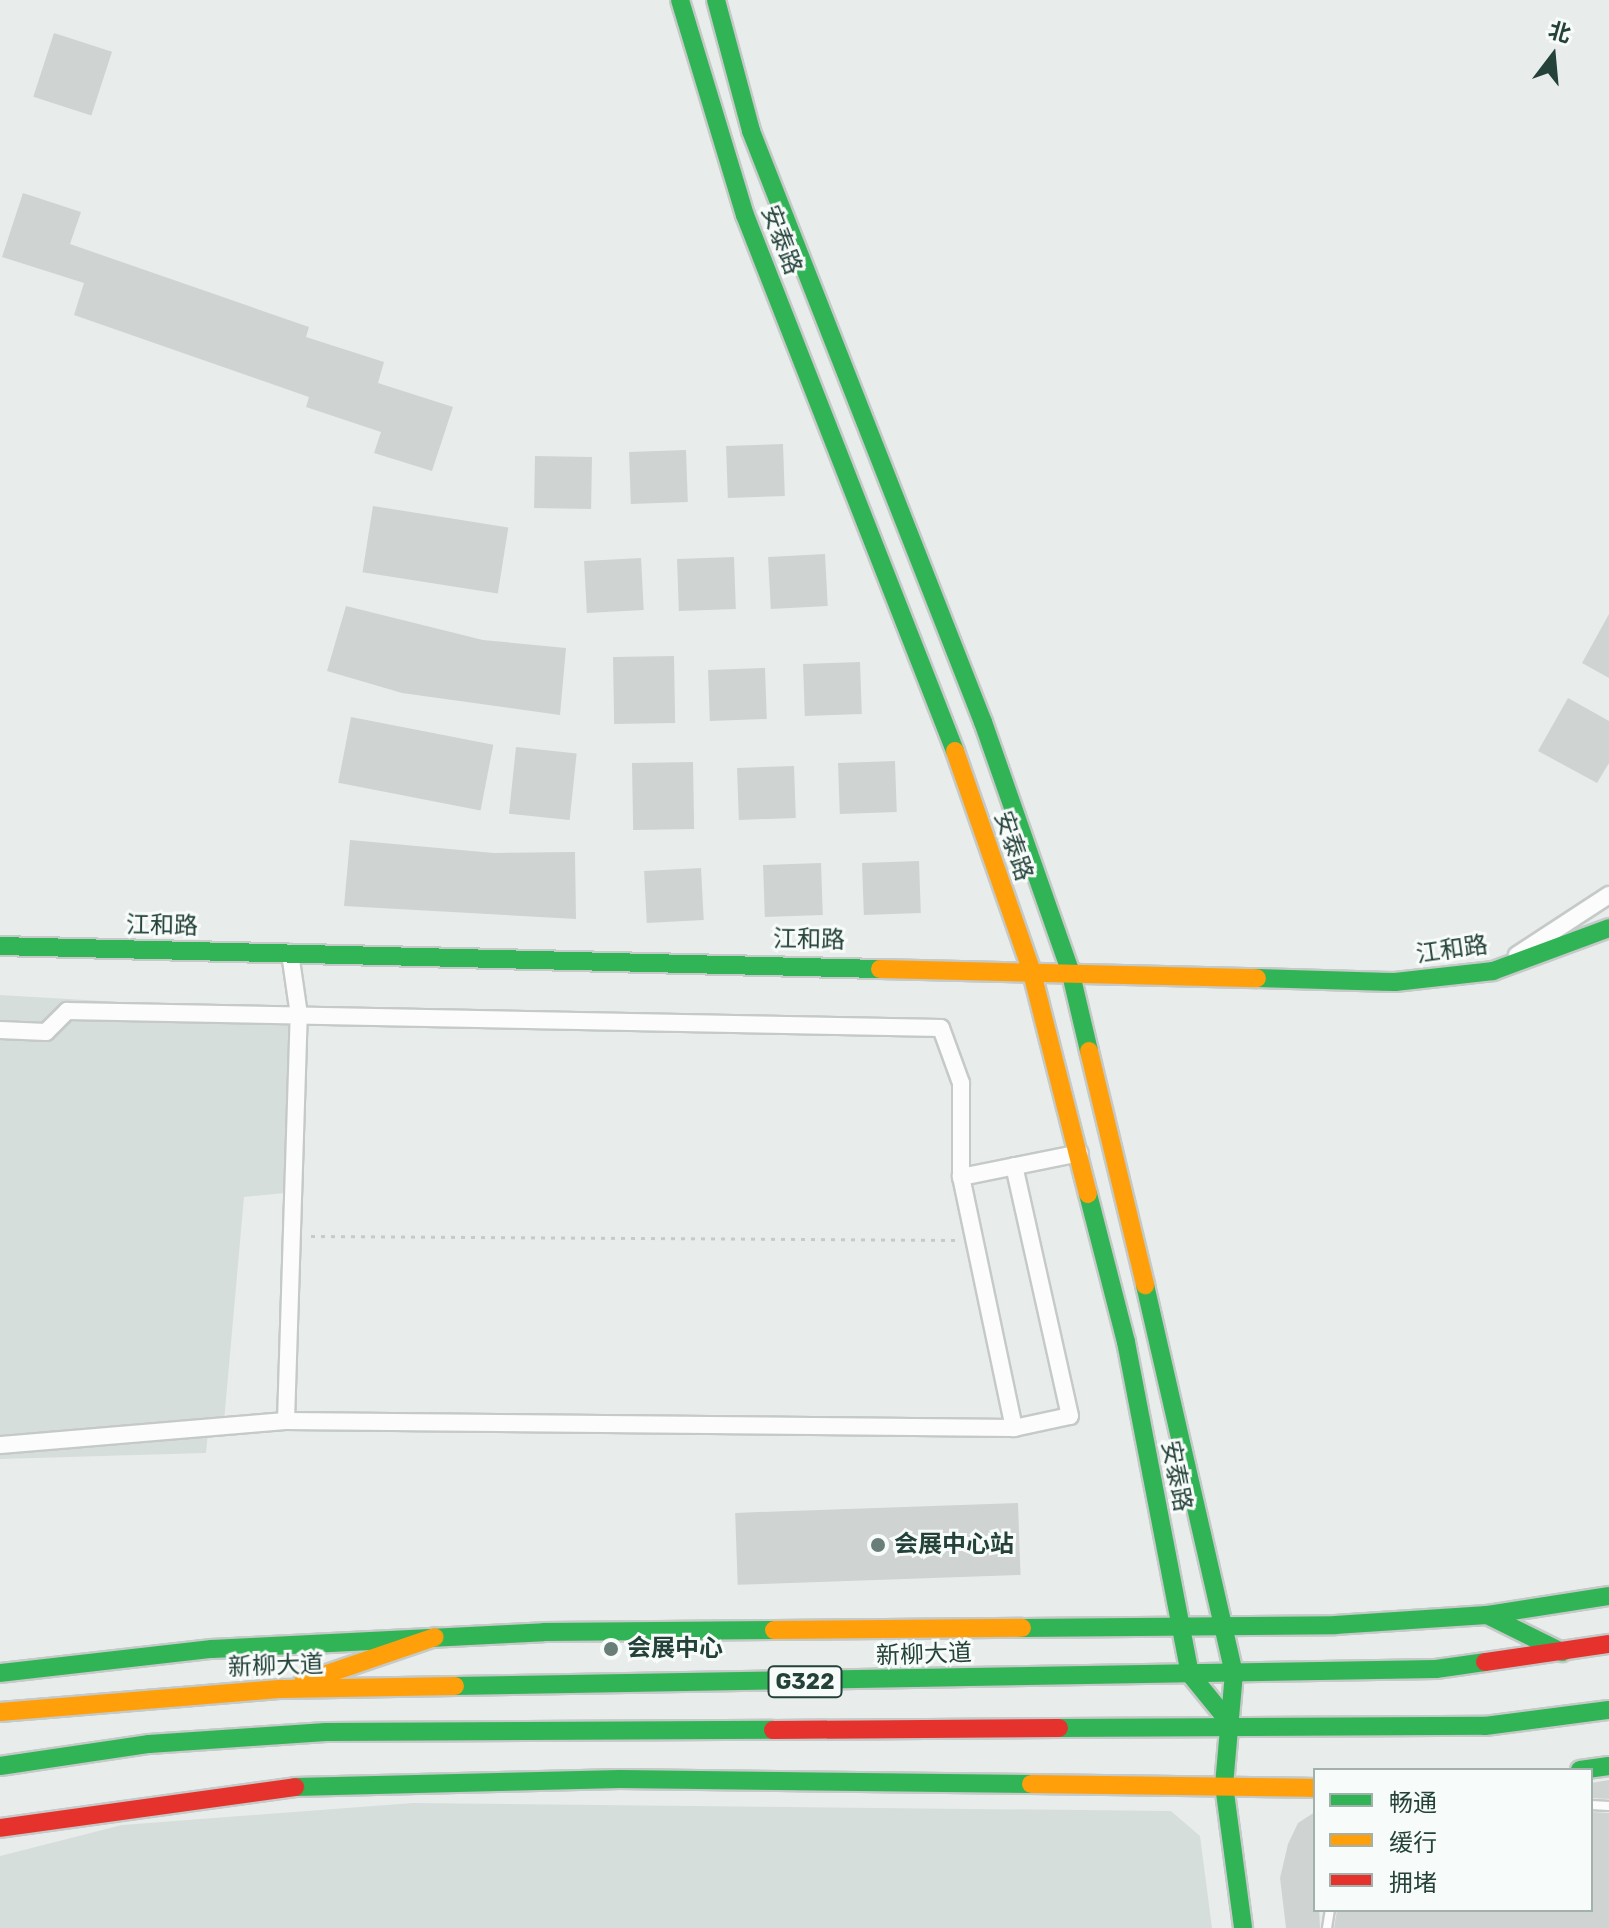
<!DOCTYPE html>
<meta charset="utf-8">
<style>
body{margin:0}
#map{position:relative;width:1609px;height:1928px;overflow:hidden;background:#e8edeb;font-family:Rubik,"Noto Sans SC",sans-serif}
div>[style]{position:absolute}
.built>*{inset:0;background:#d6dedb}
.building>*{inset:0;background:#cfd4d2;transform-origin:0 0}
.path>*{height:3px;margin-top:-1.5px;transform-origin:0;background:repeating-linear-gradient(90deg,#c3ccca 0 4px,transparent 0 10px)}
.roads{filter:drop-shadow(2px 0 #c5cac8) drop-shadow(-2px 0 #c5cac8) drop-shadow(0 2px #c5cac8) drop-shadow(0 -2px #c5cac8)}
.lane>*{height:8px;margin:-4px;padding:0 4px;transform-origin:4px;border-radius:4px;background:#fcfcfc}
.street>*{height:16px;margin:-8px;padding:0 8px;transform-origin:8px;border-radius:8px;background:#fcfcfc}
.fast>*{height:18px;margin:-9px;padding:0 9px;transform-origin:9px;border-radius:9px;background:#30b455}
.slow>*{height:18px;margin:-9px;padding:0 9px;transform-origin:9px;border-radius:9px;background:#ff9f0a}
.jam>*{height:18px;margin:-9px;padding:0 9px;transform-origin:9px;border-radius:9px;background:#e5322d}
.dots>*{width:22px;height:22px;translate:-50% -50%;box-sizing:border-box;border:4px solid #f7fbf9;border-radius:50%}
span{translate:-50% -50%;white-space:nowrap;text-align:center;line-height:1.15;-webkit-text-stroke:6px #f7fbf9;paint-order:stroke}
.shield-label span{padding:2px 6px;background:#f7fbf9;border:2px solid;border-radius:6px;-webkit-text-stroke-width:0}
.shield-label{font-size:22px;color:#24423a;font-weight:700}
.street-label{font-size:24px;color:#24423a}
.poi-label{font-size:24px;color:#24423a;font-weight:700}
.left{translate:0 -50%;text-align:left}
.legend{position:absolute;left:1313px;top:1768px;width:280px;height:144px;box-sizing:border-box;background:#f7fbf9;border:2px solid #a3b1ad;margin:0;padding:10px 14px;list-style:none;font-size:24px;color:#24423a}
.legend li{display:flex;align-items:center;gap:16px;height:40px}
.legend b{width:40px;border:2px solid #a3b1ad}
.north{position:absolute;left:1513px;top:16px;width:80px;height:80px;-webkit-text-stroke:6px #f7fbf9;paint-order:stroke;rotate:16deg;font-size:22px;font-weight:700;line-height:32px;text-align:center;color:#24423a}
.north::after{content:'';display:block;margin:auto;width:28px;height:36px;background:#24423a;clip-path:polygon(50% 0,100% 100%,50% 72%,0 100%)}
</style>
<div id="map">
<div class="built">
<i style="clip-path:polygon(0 995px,291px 1012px,285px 1193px,244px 1197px,224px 1422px,209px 1422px,206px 1453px,0 1459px)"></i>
<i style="clip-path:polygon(413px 1803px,1171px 1811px,1200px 1836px,1212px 1928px,0 1928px,0 1856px,122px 1825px)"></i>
</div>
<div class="building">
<i style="left:54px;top:33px;width:61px;height:67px;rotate:18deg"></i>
<i style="clip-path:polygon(23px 193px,81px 212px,70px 244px,309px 327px,306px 337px,384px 362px,378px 383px,453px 407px,432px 471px,374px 453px,381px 432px,306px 407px,309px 397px,74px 315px,84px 283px,2px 257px)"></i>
<i style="left:783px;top:444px;width:52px;height:57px;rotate:88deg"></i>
<i style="left:686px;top:450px;width:52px;height:57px;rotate:88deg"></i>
<i style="left:535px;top:456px;width:57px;height:52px;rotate:1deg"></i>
<i style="left:373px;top:506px;width:137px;height:67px;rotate:9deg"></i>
<i style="left:825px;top:554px;width:52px;height:57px;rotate:87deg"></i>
<i style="left:734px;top:557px;width:52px;height:57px;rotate:88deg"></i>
<i style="left:641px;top:558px;width:52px;height:57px;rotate:87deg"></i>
<i style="clip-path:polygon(346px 606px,483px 640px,566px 648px,560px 715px,402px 693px,327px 671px)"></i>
<i style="clip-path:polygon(1609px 614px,1609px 678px,1582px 663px)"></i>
<i style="left:674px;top:656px;width:67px;height:61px;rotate:89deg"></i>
<i style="left:860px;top:662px;width:52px;height:57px;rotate:88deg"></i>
<i style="left:765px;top:668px;width:51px;height:57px;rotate:88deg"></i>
<i style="clip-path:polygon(1568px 698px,1609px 721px,1609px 763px,1597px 783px,1538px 751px)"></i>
<i style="left:351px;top:717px;width:145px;height:67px;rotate:11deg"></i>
<i style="left:516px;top:747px;width:61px;height:67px;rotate:6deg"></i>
<i style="left:895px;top:761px;width:51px;height:57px;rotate:88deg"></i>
<i style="left:693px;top:762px;width:67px;height:61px;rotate:89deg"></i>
<i style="left:794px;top:766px;width:52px;height:57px;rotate:88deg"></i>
<i style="clip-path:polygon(350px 840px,494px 853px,575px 852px,576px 919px,344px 906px)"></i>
<i style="left:919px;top:861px;width:52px;height:57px;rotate:88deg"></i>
<i style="left:821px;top:863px;width:52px;height:58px;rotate:88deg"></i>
<i style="left:701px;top:868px;width:52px;height:57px;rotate:87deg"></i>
<i style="left:1018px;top:1503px;width:72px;height:283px;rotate:88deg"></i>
<i style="clip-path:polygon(1609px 1780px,1609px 1799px,1591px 1798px,1591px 1783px)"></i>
<i style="clip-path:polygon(1315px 1812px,1320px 1928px,1286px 1928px,1280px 1878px,1288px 1844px,1298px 1823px)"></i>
<i style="clip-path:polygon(1591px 1812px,1609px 1813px,1609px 1928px,1334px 1928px,1337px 1910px,1591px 1910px)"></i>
</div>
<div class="path">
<i style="left:311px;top:1236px;width:645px;rotate:0.36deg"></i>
</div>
<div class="roads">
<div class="lane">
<i style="left:1591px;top:1805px;width:18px;rotate:3deg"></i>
<i style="left:1327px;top:1928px;width:18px;rotate:-81deg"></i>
</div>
<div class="street">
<i style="left:1517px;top:955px;width:110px;rotate:-33.1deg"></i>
<i style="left:0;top:1030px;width:46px;rotate:2.5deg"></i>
<i style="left:46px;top:1032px;width:30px;rotate:-45deg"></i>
<i style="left:67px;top:1011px;width:874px;rotate:1.11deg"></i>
<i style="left:941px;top:1028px;width:59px;rotate:70deg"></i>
<i style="left:961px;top:1083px;width:94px;rotate:90deg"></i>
<i style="left:286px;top:1421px;width:406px;rotate:-88.2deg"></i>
<i style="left:299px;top:1015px;width:63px;rotate:-98.3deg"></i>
<i style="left:1014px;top:1428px;width:257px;rotate:-101.9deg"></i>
<i style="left:961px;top:1177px;width:121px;rotate:-11.4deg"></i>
<i style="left:0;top:1445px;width:287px;rotate:-4.8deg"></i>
<i style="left:286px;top:1421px;width:728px;rotate:0.55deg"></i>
<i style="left:1014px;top:1428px;width:57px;rotate:-12.1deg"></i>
<i style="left:1070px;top:1416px;width:256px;rotate:-102.6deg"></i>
</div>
<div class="fast">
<i style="left:680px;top:0;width:225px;rotate:73.2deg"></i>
<i style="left:745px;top:215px;width:576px;rotate:68.61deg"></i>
<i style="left:716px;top:0;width:136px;rotate:75deg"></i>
<i style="left:751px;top:131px;width:635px;rotate:68.57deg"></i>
<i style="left:983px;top:722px;width:263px;rotate:70.7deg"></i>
<i style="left:1070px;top:970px;width:83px;rotate:76.8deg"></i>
<i style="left:0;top:946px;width:880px;rotate:1.5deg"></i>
<i style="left:1257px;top:978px;width:138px;rotate:1.7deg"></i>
<i style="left:1395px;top:982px;width:99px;rotate:-6.4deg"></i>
<i style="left:1493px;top:971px;width:124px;rotate:-20.3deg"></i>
<i style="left:1088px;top:1194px;width:153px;rotate:75.6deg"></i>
<i style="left:1126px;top:1342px;width:338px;rotate:79.1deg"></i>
<i style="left:1190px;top:1674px;width:63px;rotate:50.8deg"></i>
<i style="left:1145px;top:1285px;width:398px;rotate:77.1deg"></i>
<i style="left:1234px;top:1673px;width:112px;rotate:95.1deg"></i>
<i style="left:1224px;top:1785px;width:144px;rotate:82.4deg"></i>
<i style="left:1487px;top:1615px;width:84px;rotate:26.3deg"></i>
<i style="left:1022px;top:1628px;width:313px;rotate:-0.5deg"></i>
<i style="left:1335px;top:1625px;width:152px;rotate:-3.8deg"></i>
<i style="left:1487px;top:1615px;width:123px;rotate:-8.9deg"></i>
<i style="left:0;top:1673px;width:213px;rotate:-6.5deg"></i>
<i style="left:212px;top:1649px;width:332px;rotate:-2.9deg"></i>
<i style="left:544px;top:1632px;width:230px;rotate:-0.5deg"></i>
<i style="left:455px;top:1686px;width:981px;rotate:-0.99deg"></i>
<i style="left:1436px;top:1669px;width:49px;rotate:-8.1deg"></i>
<i style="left:1059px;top:1728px;width:426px;rotate:-0.3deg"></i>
<i style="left:1485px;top:1726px;width:125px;rotate:-7.4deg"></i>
<i style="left:0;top:1766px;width:151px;rotate:-8.4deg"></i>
<i style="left:149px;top:1744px;width:177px;rotate:-3.9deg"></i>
<i style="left:326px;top:1732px;width:447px;rotate:-0.3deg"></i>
<i style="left:1580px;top:1770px;width:29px;rotate:-8deg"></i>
<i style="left:295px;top:1787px;width:325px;rotate:-1.4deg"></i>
<i style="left:620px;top:1779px;width:411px;rotate:0.7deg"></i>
</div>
<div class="slow">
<i style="left:955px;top:751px;width:231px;rotate:70.8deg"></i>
<i style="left:1031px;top:969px;width:232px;rotate:75.8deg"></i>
<i style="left:880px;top:969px;width:377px;rotate:1.4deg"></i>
<i style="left:1089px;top:1051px;width:241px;rotate:76.5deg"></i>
<i style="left:774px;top:1630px;width:248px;rotate:-0.5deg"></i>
<i style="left:303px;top:1682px;width:139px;rotate:-18.8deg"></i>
<i style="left:0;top:1712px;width:283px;rotate:-4.7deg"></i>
<i style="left:282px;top:1689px;width:173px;rotate:-1deg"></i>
<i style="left:1031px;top:1784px;width:284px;rotate:0.8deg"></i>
</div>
<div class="jam">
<i style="left:1485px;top:1662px;width:125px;rotate:-8.3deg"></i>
<i style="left:773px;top:1730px;width:286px;rotate:-0.4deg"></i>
<i style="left:0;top:1828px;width:298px;rotate:-7.9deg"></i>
</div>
</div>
<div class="dots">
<i style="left:878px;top:1545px;background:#697e78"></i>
<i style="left:611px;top:1649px;background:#697e78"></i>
</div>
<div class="shield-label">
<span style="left:805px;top:1682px">G322</span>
</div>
<div class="street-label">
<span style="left:781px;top:240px;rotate:69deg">安泰路</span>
<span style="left:1013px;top:846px;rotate:71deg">安泰路</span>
<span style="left:162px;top:926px;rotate:1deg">江和路</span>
<span style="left:809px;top:940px;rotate:1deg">江和路</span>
<span style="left:1452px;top:950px;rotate:-8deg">江和路</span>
<span style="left:1176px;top:1476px;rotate:79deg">安泰路</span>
<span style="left:924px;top:1655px;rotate:-2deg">新柳大道</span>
<span style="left:276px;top:1666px;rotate:-2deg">新柳大道</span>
</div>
<div class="poi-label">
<span class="left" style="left:894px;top:1545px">会展中心站</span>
<span class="left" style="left:627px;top:1649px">会展中心</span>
</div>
<ul class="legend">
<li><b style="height:10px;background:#30b455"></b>畅通</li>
<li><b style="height:10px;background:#ff9f0a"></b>缓行</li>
<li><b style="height:10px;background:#e5322d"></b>拥堵</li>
</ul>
<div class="north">北</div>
</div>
